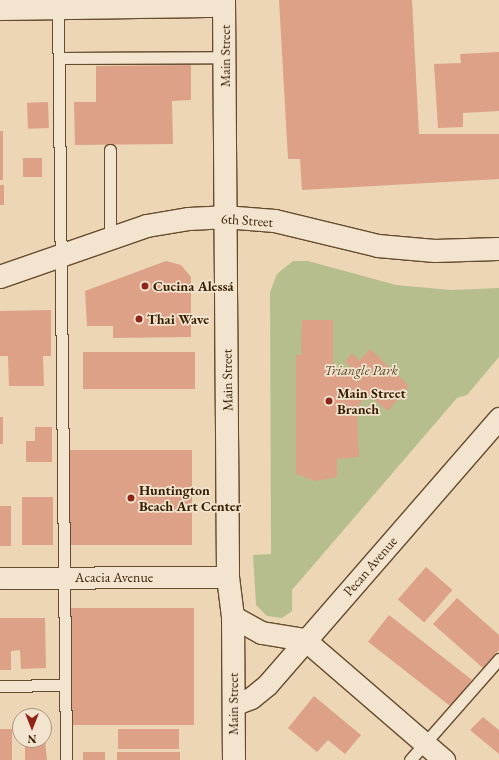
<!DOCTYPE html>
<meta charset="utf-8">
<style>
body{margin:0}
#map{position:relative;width:499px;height:760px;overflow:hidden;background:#edd6b5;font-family:"EB Garamond",serif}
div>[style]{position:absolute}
.green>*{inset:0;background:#b7be8e}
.building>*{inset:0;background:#dca187;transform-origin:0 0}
.roads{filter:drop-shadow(1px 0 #654c2d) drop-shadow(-1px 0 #654c2d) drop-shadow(0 1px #654c2d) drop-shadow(0 -1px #654c2d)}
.lane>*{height:11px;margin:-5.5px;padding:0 5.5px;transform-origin:5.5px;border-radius:5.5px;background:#f3e4cf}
.street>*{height:21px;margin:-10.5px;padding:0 10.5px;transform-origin:10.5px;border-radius:10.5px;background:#f3e4cf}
.secondary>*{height:22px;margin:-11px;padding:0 11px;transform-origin:11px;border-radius:11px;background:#f3e4cf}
.dots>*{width:11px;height:11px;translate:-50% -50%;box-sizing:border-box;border:2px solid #f3e4cf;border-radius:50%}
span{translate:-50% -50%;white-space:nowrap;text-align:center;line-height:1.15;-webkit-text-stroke:3.5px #f3e4cf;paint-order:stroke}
.street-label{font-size:14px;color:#381e00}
.poi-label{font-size:14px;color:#381e00;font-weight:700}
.left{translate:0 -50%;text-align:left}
.park-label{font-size:14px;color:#584624;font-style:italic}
.north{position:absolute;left:12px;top:708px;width:40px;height:40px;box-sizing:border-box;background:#f3e4cf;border:1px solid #a8957c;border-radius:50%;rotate:180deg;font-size:11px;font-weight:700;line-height:16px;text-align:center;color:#381e00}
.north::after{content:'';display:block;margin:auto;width:14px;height:18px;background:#8f2418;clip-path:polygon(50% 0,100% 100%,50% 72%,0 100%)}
</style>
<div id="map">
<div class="green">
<i style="clip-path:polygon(293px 261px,308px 261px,396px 285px,451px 290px,499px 288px,499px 357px,467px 395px,457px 398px,292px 590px,292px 611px,282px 618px,267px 616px,256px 605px,253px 555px,271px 554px,270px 292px,277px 274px)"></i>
</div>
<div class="building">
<i style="clip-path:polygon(279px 0,412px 0,419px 134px,499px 134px,499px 179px,302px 190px,300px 159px,288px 159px)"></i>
<i style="clip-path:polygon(499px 52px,499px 111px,463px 113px,463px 127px,438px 128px,434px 64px,461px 63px,460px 54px)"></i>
<i style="clip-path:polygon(191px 65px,191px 100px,172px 101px,173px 144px,75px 145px,74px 102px,96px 102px,96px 66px)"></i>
<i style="left:48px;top:102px;width:26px;height:21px;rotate:88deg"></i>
<i style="left:0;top:131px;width:3px;height:49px"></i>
<i style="left:23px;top:158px;width:19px;height:19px"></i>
<i style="left:0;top:185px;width:4px;height:20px"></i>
<i style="clip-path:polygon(166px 261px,181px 265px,191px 277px,191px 310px,141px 311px,191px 310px,191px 337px,113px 338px,113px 326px,87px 326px,85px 291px)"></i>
<i style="clip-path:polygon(51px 310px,51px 356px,43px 356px,44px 386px,9px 386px,8px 356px,0 356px,0 311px)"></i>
<i style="clip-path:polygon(302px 320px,333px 320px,333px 372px,345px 374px,352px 368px,345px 362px,352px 353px,359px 361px,370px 349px,409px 386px,388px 411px,367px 394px,357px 408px,359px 457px,337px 459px,337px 477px,315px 481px,296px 474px,296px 355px,301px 355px)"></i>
<i style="left:83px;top:352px;width:112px;height:37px"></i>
<i style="left:0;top:417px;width:3px;height:27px"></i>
<i style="clip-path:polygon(35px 427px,52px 427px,52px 462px,26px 462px,26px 441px,35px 441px)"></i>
<i style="left:192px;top:450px;width:95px;height:122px;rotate:90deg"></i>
<i style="left:22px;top:497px;width:31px;height:48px"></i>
<i style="left:0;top:506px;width:11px;height:40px"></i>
<i style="left:426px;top:567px;width:35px;height:43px;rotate:41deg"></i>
<i style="clip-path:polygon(457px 598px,499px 635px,499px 650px,483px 668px,433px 624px)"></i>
<i style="left:194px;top:608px;width:117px;height:124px;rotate:90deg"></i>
<i style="left:389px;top:615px;width:105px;height:34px;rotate:38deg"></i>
<i style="clip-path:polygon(0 618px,45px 618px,46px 668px,21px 669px,20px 650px,11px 651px,11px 670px,0 670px)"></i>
<i style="clip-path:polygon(314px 696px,361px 735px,345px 754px,328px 740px,317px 752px,288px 728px)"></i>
<i style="clip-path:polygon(483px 717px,499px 730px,499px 754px,470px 730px)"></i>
<i style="left:0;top:729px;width:12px;height:31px"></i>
<i style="clip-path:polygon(44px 729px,47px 760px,25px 760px,25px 740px,44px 740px)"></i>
<i style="left:118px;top:729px;width:61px;height:20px"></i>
<i style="left:83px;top:752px;width:22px;height:8px"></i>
<i style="left:117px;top:752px;width:63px;height:8px"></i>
</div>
<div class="roads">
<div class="lane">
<i style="left:58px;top:5px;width:755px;rotate:89.39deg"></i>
<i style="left:59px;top:58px;width:165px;rotate:-0.3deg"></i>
<i style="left:110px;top:150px;width:89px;rotate:90deg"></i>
<i style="left:0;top:686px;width:65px;rotate:-0.9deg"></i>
<i style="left:410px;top:760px;width:135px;rotate:-48.6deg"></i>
</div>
<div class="street">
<i style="left:0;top:9px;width:224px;rotate:-0.8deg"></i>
<i style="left:0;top:578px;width:228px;rotate:-0.3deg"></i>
<i style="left:305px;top:640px;width:184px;rotate:40.8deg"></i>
<i style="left:233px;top:705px;width:19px;rotate:-21deg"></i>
<i style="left:251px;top:698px;width:21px;rotate:-39deg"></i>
<i style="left:267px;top:685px;width:354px;rotate:-49deg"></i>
</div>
<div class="secondary">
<i style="left:224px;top:0;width:577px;rotate:89.6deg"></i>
<i style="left:228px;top:577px;width:40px;rotate:82.9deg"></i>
<i style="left:233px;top:617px;width:143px;rotate:89.6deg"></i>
<i style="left:0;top:277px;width:156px;rotate:-19.1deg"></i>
<i style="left:147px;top:226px;width:43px;rotate:-9.5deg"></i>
<i style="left:189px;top:219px;width:35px;rotate:-3deg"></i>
<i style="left:224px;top:217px;width:51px;rotate:4.5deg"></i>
<i style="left:275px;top:221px;width:106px;rotate:13.6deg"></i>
<i style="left:378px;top:246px;width:57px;rotate:5deg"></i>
<i style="left:435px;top:251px;width:64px;rotate:-1.8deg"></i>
<i style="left:233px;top:617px;width:33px;rotate:29deg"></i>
<i style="left:262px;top:633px;width:44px;rotate:9.2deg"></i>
</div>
</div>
<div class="dots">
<i style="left:145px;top:286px;background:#8f2418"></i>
<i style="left:139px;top:319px;background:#8f2418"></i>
<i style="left:329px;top:401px;background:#8f2418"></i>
<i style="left:131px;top:498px;background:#8f2418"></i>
</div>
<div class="street-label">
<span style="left:225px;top:56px;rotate:-90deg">Main Street</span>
<span style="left:247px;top:220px;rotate:4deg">6th Street</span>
<span style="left:227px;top:380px;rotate:-91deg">Main Street</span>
<span style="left:370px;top:566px;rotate:-49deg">Pecan Avenue</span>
<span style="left:114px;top:577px">Acacia Avenue</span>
<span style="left:233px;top:704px;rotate:-90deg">Main Street</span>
</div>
<div class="poi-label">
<span class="left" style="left:153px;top:286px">Cucina Alessá</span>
<span class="left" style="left:147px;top:319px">Thai Wave</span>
<span class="left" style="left:337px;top:401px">Main Street<br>Branch</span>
<span class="left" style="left:139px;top:498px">Huntington<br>Beach Art Center</span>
</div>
<div class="park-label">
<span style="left:361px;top:370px">Triangle Park</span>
</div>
<div class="north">N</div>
</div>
